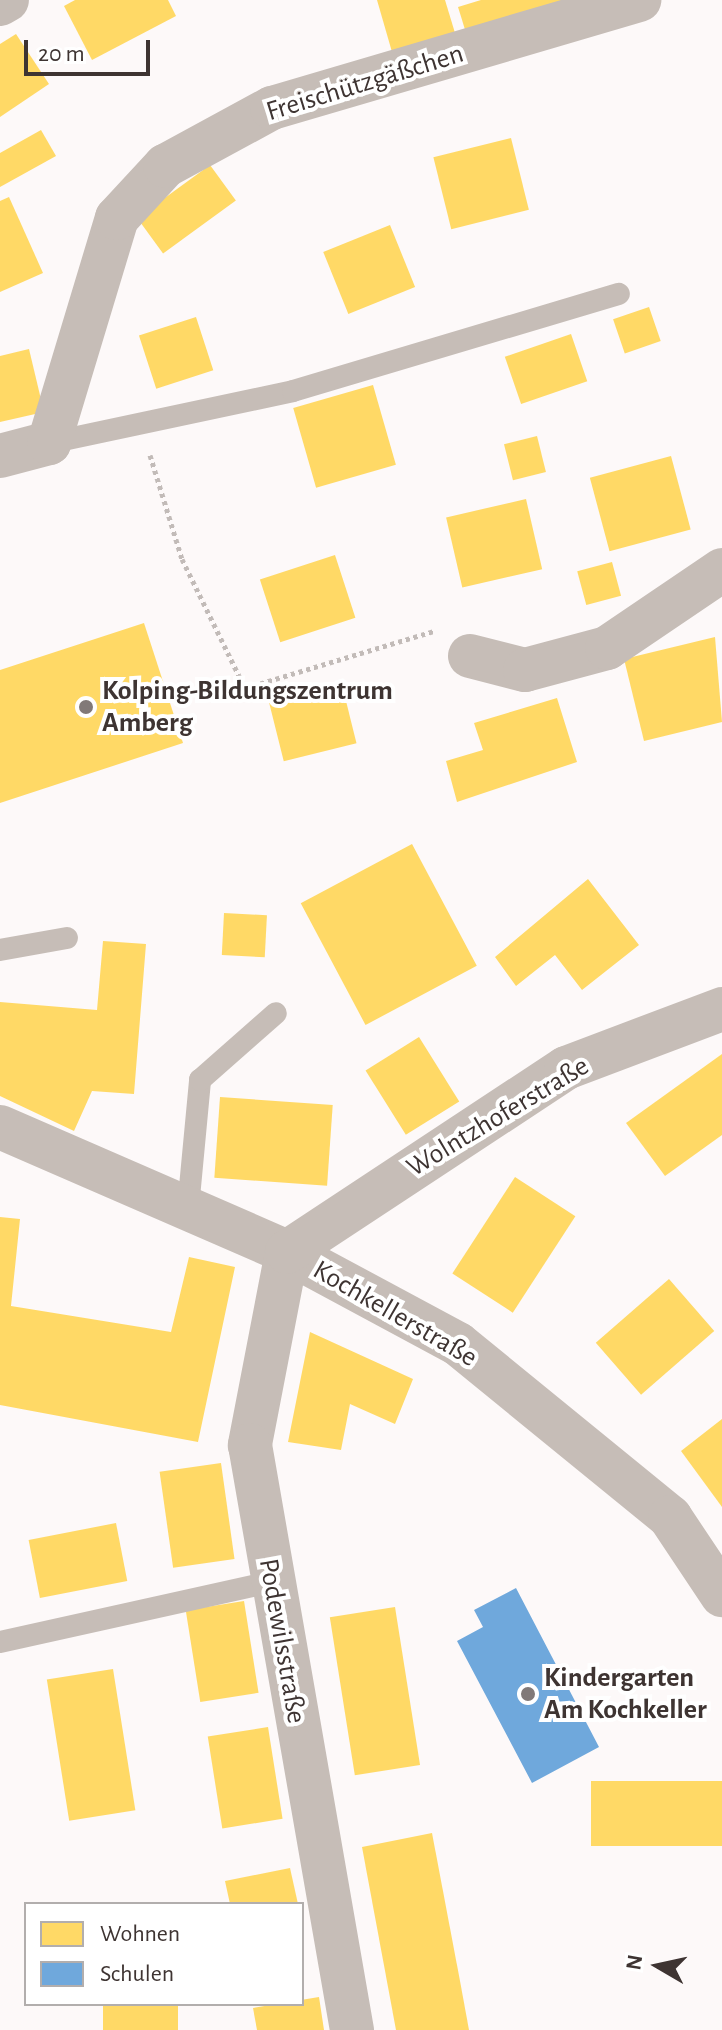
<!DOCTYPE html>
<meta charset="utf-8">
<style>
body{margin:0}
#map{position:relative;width:722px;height:2030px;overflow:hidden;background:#fdf9f9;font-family:"Alegreya Sans",sans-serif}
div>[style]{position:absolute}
.homes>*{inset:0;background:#ffd966;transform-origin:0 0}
.schools>*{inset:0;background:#6fa8dc}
.path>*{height:5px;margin-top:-2.5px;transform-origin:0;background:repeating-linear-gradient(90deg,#c2bbb8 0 4px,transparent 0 8px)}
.lane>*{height:22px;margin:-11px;padding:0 11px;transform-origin:11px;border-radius:11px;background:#c6bdb7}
.street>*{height:44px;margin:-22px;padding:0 22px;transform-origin:22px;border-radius:22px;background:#c6bdb7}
.secondary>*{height:44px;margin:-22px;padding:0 22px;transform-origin:22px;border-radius:22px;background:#c5bcb6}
.dots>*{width:22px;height:22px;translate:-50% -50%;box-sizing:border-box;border:4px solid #fff;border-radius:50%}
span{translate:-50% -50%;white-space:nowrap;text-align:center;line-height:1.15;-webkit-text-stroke:8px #fff;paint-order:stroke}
.street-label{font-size:28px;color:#3e3432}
.poi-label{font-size:28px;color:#3e3432;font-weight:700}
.left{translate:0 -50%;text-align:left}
.legend{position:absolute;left:24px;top:1902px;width:280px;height:104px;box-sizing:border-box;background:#fff;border:2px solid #b2aead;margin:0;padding:10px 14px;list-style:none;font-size:24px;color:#3e3432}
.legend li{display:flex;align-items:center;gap:16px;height:40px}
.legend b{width:40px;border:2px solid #b2aead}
.north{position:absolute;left:618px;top:1926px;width:80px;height:80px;-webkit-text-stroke:6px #fff;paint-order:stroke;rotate:279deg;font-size:22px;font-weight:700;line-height:32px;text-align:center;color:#3e3432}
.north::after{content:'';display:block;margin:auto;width:28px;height:36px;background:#3e3432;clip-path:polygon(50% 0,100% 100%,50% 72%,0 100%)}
.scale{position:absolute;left:24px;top:40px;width:126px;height:36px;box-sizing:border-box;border:4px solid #3e3432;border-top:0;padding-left:10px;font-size:24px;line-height:28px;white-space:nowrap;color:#3e3432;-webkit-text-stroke:6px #fff;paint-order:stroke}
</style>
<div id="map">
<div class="homes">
<i style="clip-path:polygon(75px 0,168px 0,176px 16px,92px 60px,64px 6px)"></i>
<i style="clip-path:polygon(377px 0,445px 0,455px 33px,392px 52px)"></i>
<i style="clip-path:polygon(481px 0,582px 0,467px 36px,458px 7px)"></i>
<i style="clip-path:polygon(16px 34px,49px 84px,0 117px,0 44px)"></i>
<i style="clip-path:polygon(41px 130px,56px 156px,0 187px,0 153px)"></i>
<i style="left:511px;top:138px;width:74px;height:80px;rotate:76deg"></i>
<i style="left:210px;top:165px;width:44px;height:90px;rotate:54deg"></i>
<i style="clip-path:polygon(9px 197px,43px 273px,0 292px,0 201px)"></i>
<i style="left:390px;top:225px;width:67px;height:72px;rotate:68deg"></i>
<i style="left:649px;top:307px;width:36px;height:38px;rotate:71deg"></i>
<i style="left:196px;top:317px;width:56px;height:60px;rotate:72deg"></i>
<i style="left:571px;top:334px;width:50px;height:70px;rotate:71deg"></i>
<i style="clip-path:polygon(29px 349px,44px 412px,0 422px,0 356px)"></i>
<i style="left:373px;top:385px;width:83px;height:83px;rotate:74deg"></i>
<i style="left:537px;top:436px;width:37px;height:34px;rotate:76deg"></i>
<i style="left:671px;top:456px;width:76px;height:84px;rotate:75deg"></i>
<i style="left:526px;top:499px;width:72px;height:82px;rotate:77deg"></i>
<i style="left:335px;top:555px;width:66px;height:79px;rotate:72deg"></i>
<i style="left:612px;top:562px;width:35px;height:36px;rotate:75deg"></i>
<i style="clip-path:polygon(144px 623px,183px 743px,0 803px,0 670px)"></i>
<i style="clip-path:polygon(715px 637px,722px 722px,644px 741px,624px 659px)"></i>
<i style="left:342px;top:685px;width:60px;height:75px;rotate:76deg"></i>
<i style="clip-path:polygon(557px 698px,577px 762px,457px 802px,446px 761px,483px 750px,474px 723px)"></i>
<i style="left:412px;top:844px;width:138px;height:126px;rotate:62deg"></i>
<i style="clip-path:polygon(588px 879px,639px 945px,582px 990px,555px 955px,516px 986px,495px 957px)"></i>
<i style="left:224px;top:913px;width:43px;height:42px;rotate:3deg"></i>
<i style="clip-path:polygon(103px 941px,146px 944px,134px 1094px,92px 1091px,74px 1131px,0 1096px,0 1002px,97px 1010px)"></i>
<i style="left:419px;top:1037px;width:76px;height:63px;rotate:58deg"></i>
<i style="clip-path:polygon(722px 1054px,722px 1135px,665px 1176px,626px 1123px)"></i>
<i style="left:220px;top:1097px;width:113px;height:81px;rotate:4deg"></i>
<i style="left:515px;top:1177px;width:72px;height:115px;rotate:33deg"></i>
<i style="clip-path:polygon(0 1217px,20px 1219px,11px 1306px,171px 1332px,189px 1257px,235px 1267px,198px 1442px,0 1405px)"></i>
<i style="left:669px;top:1279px;width:69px;height:97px;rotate:49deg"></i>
<i style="clip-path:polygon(310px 1332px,413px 1379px,395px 1424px,350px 1404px,341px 1450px,288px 1442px)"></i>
<i style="clip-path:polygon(722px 1419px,722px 1507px,681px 1451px)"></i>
<i style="left:221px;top:1463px;width:97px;height:62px;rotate:82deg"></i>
<i style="left:116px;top:1523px;width:59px;height:89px;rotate:79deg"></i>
<i style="left:244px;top:1601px;width:93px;height:59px;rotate:81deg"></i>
<i style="left:395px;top:1607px;width:160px;height:66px;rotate:81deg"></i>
<i style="left:113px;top:1669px;width:143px;height:67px;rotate:81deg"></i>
<i style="left:268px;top:1727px;width:93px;height:61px;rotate:81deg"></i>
<i style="left:722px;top:1781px;width:65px;height:131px;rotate:90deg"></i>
<i style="clip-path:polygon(432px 1833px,460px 1981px,469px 2030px,396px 2030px,362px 1847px)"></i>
<i style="clip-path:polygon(290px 1868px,298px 1904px,230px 1904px,225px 1881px)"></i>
<i style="clip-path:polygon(319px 1997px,324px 2030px,257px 2030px,253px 2008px)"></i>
<i style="left:103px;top:2004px;width:75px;height:26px"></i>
</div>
<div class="schools">
<i style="clip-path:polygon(516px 1588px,599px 1747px,532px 1783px,457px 1641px,483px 1627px,474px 1610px)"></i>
</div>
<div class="path">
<i style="left:150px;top:455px;width:109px;rotate:72.9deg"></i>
<i style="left:182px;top:559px;width:144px;rotate:64deg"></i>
<i style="left:245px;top:688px;width:197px;rotate:-16.8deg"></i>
</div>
<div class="lane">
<i style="left:49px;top:443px;width:249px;rotate:-12deg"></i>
<i style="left:293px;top:391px;width:340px;rotate:-16.6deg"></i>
<i style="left:0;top:950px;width:68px;rotate:-10.2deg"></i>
<i style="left:188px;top:1208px;width:129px;rotate:-84.6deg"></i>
<i style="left:200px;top:1080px;width:101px;rotate:-41.4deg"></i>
<i style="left:0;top:1642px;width:277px;rotate:-12.5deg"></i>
</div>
<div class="street">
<i style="left:0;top:456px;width:51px;rotate:-14.9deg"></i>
<i style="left:49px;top:443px;width:235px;rotate:-73.2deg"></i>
<i style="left:117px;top:218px;width:71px;rotate:-47.3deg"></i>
<i style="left:165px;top:166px;width:122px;rotate:-28.5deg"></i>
<i style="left:272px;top:108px;width:383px;rotate:-16.4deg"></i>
<i style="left:470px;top:656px;width:57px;rotate:14.3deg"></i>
<i style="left:525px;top:670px;width:85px;rotate:-15deg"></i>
<i style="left:607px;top:648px;width:139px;rotate:-34.1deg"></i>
<i style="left:0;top:1127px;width:313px;rotate:23.5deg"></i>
<i style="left:287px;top:1252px;width:194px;rotate:28.3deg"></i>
<i style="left:458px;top:1344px;width:274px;rotate:39.2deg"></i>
<i style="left:670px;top:1517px;width:94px;rotate:56.3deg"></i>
<i style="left:287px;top:1252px;width:197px;rotate:100.9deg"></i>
<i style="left:250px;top:1445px;width:594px;rotate:80.11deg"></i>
<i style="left:287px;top:1252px;width:334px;rotate:-33.4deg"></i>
<i style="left:566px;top:1068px;width:167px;rotate:-20.7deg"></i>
</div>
<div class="secondary">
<i style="left:0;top:4px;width:8px;rotate:-30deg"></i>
</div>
<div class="dots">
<i style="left:86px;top:707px;background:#817978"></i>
<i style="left:528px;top:1694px;background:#817978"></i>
</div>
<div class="street-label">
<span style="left:365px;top:83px;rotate:-17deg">Freischützgäßchen</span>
<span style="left:498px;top:1117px;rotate:-31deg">Wolntzhoferstraße</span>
<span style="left:395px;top:1314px;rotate:30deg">Kochkellerstraße</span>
<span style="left:282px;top:1641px;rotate:80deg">Podewilsstraße</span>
</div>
<div class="poi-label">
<span class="left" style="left:102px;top:707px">Kolping-Bildungszentrum<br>Amberg</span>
<span class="left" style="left:544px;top:1694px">Kindergarten<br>Am Kochkeller</span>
</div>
<ul class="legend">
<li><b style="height:22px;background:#ffd966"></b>Wohnen</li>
<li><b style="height:22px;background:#6fa8dc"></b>Schulen</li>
</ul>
<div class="north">N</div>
<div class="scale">20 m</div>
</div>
